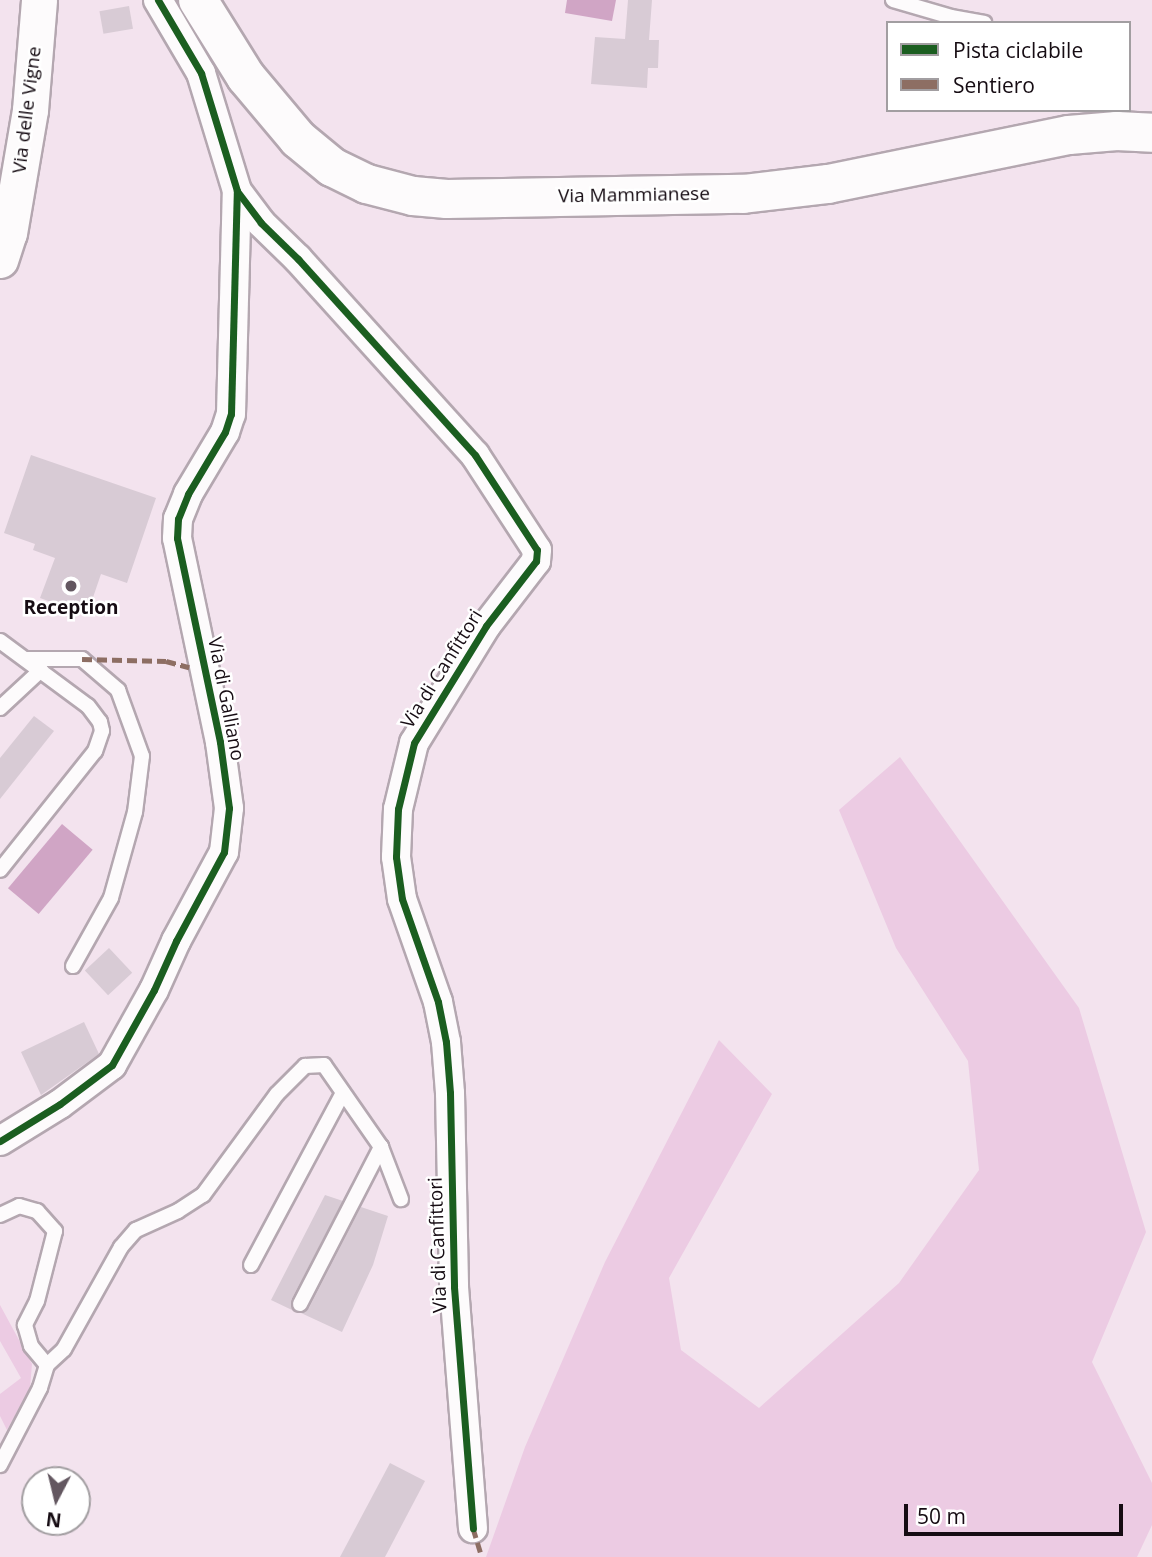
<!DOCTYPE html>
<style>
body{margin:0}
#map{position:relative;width:1152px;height:1557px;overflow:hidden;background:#f3e3ee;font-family:"Open Sans",sans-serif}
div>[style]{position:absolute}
.green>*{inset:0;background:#eccbe3}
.water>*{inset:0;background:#d0a5c5;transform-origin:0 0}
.building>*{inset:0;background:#d8cbd5;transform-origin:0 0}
.roads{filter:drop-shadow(2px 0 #b4a7b0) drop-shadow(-2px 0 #b4a7b0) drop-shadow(0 2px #b4a7b0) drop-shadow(0 -2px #b4a7b0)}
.service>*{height:14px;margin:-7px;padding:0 7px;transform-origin:7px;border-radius:7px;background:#fdfbfc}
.minor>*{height:28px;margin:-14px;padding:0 14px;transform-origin:14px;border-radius:14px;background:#fdfbfc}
.tertiary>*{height:35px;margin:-17.5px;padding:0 17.5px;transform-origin:17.5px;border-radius:17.5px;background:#fdfbfc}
.secondary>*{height:38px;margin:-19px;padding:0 19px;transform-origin:19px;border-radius:19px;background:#fdfbfc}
.quiet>*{height:5px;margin-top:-2.5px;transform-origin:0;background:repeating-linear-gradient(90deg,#8d6e63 0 10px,transparent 0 15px)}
.cycleway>*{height:7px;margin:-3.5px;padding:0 3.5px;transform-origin:3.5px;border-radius:3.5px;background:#1b5e20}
.dots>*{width:19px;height:19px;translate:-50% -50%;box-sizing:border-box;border:4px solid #fff;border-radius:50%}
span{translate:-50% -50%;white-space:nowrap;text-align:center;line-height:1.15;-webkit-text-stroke:5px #fff;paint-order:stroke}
.street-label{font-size:19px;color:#160c13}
.poi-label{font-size:19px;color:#160c13;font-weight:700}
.legend{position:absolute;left:886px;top:21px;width:245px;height:91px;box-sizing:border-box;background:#fff;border:2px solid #a29ea1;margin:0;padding:9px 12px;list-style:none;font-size:21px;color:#160c13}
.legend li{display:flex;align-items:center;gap:14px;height:35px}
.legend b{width:35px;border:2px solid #a29ea1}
.north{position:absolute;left:21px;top:1466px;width:70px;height:70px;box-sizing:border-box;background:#fff;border:2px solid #a29ea1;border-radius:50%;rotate:187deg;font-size:19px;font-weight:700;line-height:28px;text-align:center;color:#160c13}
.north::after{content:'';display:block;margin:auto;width:24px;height:32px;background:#635760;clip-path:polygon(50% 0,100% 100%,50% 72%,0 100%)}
.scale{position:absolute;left:904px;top:1504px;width:219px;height:32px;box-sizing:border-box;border:4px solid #160c13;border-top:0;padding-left:9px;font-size:21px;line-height:24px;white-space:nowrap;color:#160c13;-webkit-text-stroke:5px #fff;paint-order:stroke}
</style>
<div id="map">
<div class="green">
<i style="clip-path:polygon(900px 757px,1079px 1008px,1146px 1232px,1092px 1362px,1152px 1483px,1152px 1525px,1137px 1557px,486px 1557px,525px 1447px,605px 1262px,719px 1040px,772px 1094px,669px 1278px,681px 1350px,759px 1408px,899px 1283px,979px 1170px,968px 1061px,896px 948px,839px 810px)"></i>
<i style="clip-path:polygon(0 1305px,32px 1364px,30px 1388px,7px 1430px,0 1416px,0 1394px,21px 1378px,0 1341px)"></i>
</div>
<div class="water">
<i style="clip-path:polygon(567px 0,616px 0,612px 21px,565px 13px)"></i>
<i style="left:62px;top:824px;width:40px;height:84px;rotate:40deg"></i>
</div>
<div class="building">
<i style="clip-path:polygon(628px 0,652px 0,649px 40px,659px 40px,658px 68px,648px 68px,647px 88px,591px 84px,595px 37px,625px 39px)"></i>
<i style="left:129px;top:6px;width:23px;height:30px;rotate:80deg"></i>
<i style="clip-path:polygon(31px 455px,156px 498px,127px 583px,101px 574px,87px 615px,40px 598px,55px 558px,33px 550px,35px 544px,4px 533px)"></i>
<i style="clip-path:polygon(34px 716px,54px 731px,0 799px,0 758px)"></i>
<i style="left:109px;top:948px;width:34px;height:33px;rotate:47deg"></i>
<i style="clip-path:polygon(84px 1022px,99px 1054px,41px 1095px,21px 1052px)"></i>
<i style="clip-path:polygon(325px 1195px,343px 1201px,291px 1300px,292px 1310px,271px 1300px)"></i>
<i style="clip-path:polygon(361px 1207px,388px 1216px,373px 1265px,342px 1332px,301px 1313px,309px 1308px)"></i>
<i style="clip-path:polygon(390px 1463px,425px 1481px,385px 1557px,340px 1557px)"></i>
</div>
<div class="roads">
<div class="service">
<i style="left:893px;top:0;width:60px;rotate:16.3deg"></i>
<i style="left:951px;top:17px;width:34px;rotate:10deg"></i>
<i style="left:0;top:641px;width:109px;rotate:36.5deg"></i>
<i style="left:88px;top:706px;width:20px;rotate:53deg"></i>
<i style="left:100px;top:722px;width:9px;rotate:77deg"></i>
<i style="left:102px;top:731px;width:21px;rotate:109deg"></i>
<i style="left:95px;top:751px;width:152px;rotate:128.6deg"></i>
<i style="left:25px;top:659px;width:57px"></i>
<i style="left:82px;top:659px;width:48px;rotate:40.7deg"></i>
<i style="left:118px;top:690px;width:70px;rotate:70deg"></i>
<i style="left:142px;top:756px;width:56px;rotate:97.1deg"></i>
<i style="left:135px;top:812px;width:89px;rotate:105.6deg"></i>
<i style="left:111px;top:898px;width:78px;rotate:119.2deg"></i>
<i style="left:0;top:708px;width:56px;rotate:-42.8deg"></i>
<i style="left:0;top:1215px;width:21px;rotate:-25deg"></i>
<i style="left:19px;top:1206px;width:19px;rotate:16deg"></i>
<i style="left:37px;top:1211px;width:27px;rotate:48deg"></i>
<i style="left:55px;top:1231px;width:72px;rotate:104.4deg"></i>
<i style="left:37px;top:1301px;width:27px;rotate:117deg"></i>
<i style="left:25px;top:1325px;width:22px;rotate:74deg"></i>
<i style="left:31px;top:1346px;width:25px;rotate:50deg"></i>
<i style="left:47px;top:1365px;width:24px;rotate:107deg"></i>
<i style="left:40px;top:1388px;width:87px;rotate:117.5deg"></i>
<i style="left:251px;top:1265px;width:195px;rotate:-61.9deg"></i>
<i style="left:300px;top:1304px;width:177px;rotate:-62.7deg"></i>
<i style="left:47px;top:1365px;width:23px;rotate:-43deg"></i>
<i style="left:64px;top:1349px;width:117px;rotate:-60.8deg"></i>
<i style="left:121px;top:1247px;width:23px;rotate:-49deg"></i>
<i style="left:136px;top:1230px;width:46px;rotate:-24.3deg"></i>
<i style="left:178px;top:1211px;width:30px;rotate:-33deg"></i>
<i style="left:203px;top:1195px;width:125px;rotate:-53.8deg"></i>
<i style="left:277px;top:1094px;width:40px;rotate:-45deg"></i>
<i style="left:305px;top:1066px;width:19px;rotate:-3deg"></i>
<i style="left:324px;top:1065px;width:100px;rotate:55.2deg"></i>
<i style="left:381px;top:1147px;width:56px;rotate:69deg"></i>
</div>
<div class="minor">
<i style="left:158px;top:0;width:85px;rotate:59.5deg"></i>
<i style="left:201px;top:73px;width:123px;rotate:73deg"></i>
<i style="left:237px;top:191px;width:40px;rotate:53deg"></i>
<i style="left:261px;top:223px;width:52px;rotate:44.2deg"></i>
<i style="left:298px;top:259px;width:264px;rotate:47.9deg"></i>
<i style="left:475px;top:455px;width:113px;rotate:56.9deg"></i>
<i style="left:537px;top:550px;width:11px;rotate:95deg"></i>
<i style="left:536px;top:561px;width:82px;rotate:127.6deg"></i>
<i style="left:486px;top:626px;width:137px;rotate:121.6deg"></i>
<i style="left:414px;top:743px;width:68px;rotate:103.6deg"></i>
<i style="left:398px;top:809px;width:48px;rotate:92.4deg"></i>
<i style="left:396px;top:857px;width:42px;rotate:81.9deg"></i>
<i style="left:402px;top:899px;width:109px;rotate:70.7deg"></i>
<i style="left:438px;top:1002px;width:41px;rotate:78.7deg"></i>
<i style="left:446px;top:1042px;width:51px;rotate:85.5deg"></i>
<i style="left:450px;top:1093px;width:194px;rotate:88.8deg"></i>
<i style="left:454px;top:1287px;width:242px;rotate:85.5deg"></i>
<i style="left:0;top:1141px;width:70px;rotate:-31.7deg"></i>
<i style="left:60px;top:1104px;width:65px;rotate:-36.9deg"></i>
<i style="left:112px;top:1065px;width:86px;rotate:-60.8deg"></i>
<i style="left:154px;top:990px;width:54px;rotate:-65.8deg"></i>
<i style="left:176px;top:941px;width:101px;rotate:-61.7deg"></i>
<i style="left:224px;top:852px;width:44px;rotate:-83.5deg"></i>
<i style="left:229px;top:808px;width:67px;rotate:-97.8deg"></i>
<i style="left:220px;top:742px;width:208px;rotate:-101.9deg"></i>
<i style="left:177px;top:538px;width:19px;rotate:-87deg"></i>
<i style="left:178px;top:519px;width:27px;rotate:-68deg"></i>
<i style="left:188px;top:494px;width:72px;rotate:-59.2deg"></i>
<i style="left:225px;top:432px;width:19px;rotate:-72deg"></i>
<i style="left:231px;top:414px;width:223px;rotate:-88.5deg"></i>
</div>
<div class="tertiary">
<i style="left:0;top:260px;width:28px;rotate:-72deg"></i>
<i style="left:9px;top:233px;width:125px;rotate:-80.3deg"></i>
<i style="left:30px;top:110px;width:110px;rotate:-85.3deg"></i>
</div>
<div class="secondary">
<i style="left:198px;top:0;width:91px;rotate:58.1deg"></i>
<i style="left:246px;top:77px;width:81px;rotate:50deg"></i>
<i style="left:298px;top:139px;width:44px;rotate:39.5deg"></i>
<i style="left:332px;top:167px;width:39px;rotate:26deg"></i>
<i style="left:367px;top:184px;width:48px;rotate:14.6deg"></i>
<i style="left:413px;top:196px;width:34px;rotate:5deg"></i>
<i style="left:447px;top:199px;width:296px;rotate:-1deg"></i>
<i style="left:743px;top:194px;width:86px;rotate:-6.7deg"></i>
<i style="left:828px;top:184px;width:246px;rotate:-11.5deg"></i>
<i style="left:1069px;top:135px;width:48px;rotate:-4.8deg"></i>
<i style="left:1117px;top:131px;width:35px;rotate:3deg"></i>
</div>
</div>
<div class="quiet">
<i style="left:82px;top:659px;width:84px;rotate:1.4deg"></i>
<i style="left:166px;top:661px;width:24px;rotate:15deg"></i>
<i style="left:473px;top:1528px;width:30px;rotate:73deg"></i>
</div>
<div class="cycleway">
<i style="left:158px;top:0;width:85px;rotate:59.5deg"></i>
<i style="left:201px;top:73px;width:123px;rotate:73deg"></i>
<i style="left:237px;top:191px;width:40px;rotate:53deg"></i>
<i style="left:261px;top:223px;width:52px;rotate:44.2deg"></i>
<i style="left:298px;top:259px;width:264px;rotate:47.9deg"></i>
<i style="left:475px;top:455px;width:113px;rotate:56.9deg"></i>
<i style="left:537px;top:550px;width:11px;rotate:95deg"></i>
<i style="left:536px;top:561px;width:82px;rotate:127.6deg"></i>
<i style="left:486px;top:626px;width:137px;rotate:121.6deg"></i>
<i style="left:414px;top:743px;width:68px;rotate:103.6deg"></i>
<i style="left:398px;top:809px;width:48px;rotate:92.4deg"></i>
<i style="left:396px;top:857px;width:42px;rotate:81.9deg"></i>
<i style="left:402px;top:899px;width:109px;rotate:70.7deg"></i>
<i style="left:438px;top:1002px;width:41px;rotate:78.7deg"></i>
<i style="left:446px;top:1042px;width:51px;rotate:85.5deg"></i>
<i style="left:450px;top:1093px;width:194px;rotate:88.8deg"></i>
<i style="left:454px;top:1287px;width:242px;rotate:85.5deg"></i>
<i style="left:0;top:1141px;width:70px;rotate:-31.7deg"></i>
<i style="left:60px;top:1104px;width:65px;rotate:-36.9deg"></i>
<i style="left:112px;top:1065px;width:86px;rotate:-60.8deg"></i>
<i style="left:154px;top:990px;width:54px;rotate:-65.8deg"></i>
<i style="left:176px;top:941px;width:101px;rotate:-61.7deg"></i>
<i style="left:224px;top:852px;width:44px;rotate:-83.5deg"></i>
<i style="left:229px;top:808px;width:67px;rotate:-97.8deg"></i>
<i style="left:220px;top:742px;width:208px;rotate:-101.9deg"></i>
<i style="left:177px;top:538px;width:19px;rotate:-87deg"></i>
<i style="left:178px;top:519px;width:27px;rotate:-68deg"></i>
<i style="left:188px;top:494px;width:72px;rotate:-59.2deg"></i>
<i style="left:225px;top:432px;width:19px;rotate:-72deg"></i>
<i style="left:231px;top:414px;width:223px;rotate:-88.5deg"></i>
</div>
<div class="dots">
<i style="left:71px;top:586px;background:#635760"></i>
</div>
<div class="street-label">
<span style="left:27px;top:110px;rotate:-83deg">Via delle Vigne</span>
<span style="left:634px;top:195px;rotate:-1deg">Via Mammianese</span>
<span style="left:442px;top:669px;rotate:-58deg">Via di Canfittori</span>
<span style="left:226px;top:699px;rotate:79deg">Via di Galliano</span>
<span style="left:438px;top:1245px;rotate:-92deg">Via di Canfittori</span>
</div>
<div class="poi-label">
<span style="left:71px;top:608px">Reception</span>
</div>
<ul class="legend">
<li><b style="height:9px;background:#1b5e20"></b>Pista ciclabile</li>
<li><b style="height:9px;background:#8d6e63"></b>Sentiero</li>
</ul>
<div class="north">N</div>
<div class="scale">50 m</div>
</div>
